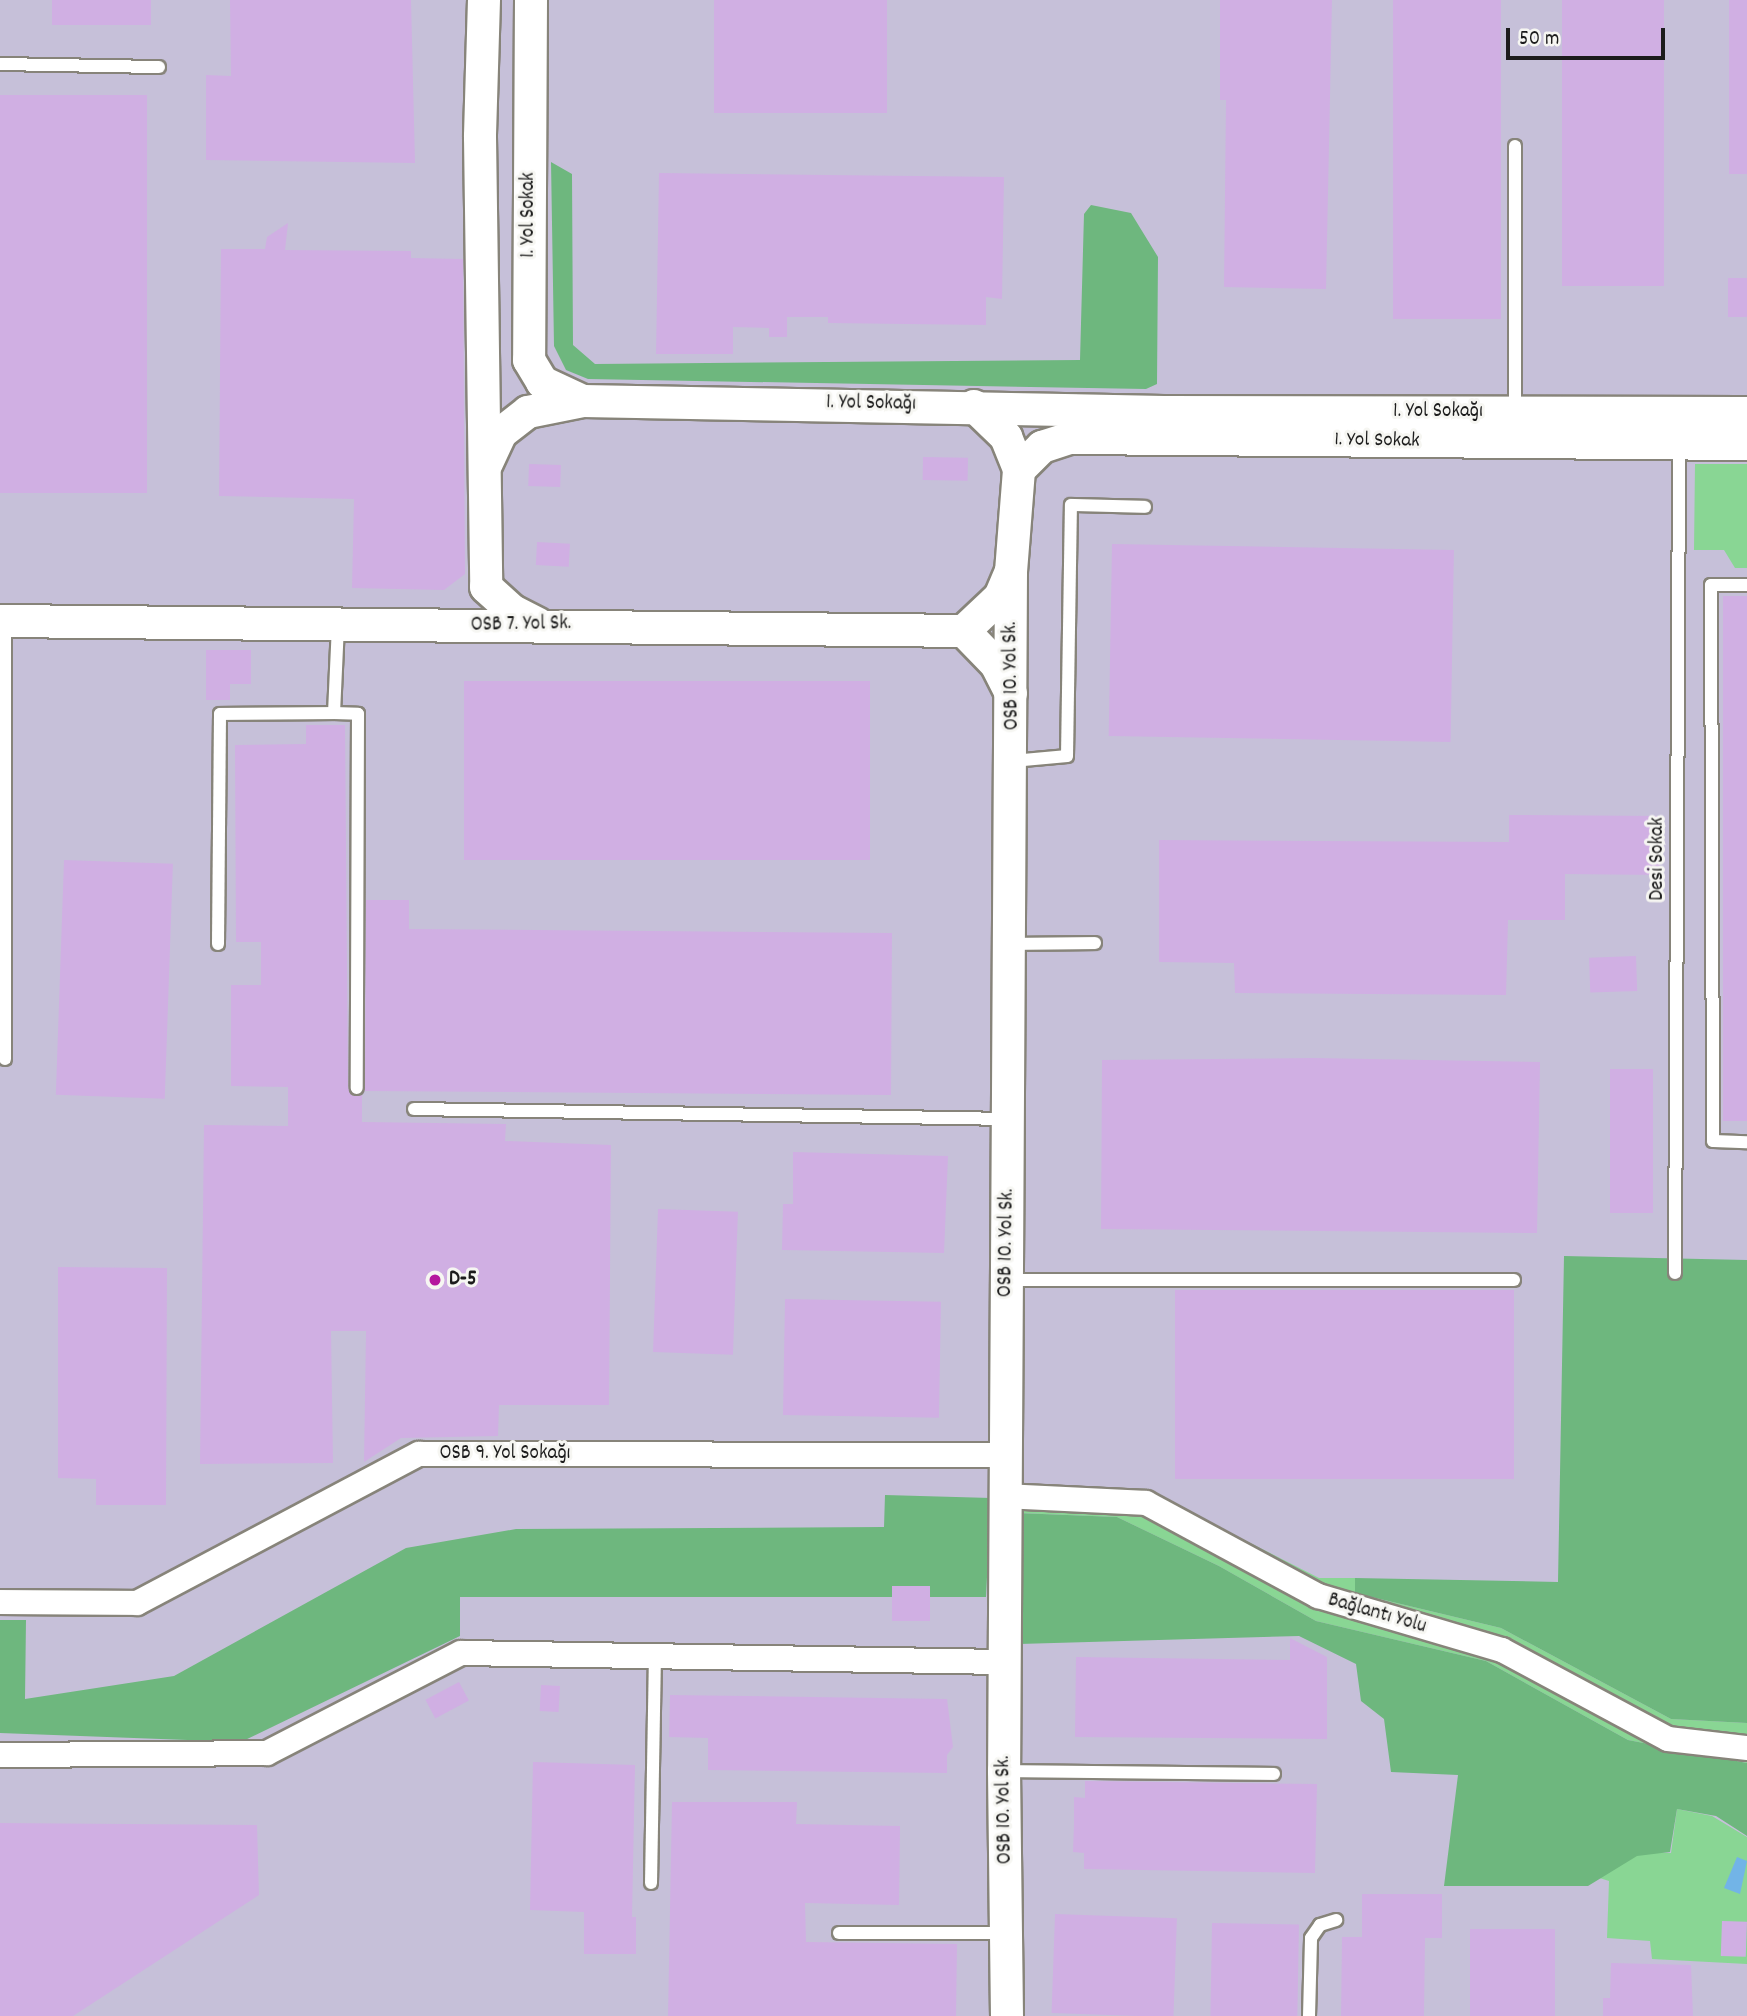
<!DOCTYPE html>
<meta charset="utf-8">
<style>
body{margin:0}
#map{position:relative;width:1747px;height:2016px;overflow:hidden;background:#f2ebd9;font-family:Dekko,sans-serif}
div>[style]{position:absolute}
.industrial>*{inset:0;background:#c6c0d9;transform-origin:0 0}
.green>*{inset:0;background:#89d694}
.forest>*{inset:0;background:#6eb77e}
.water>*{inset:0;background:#72b4e7}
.building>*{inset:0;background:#d0afe3;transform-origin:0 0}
.roads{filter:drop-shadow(2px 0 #87847a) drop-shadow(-2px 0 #87847a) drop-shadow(0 2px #87847a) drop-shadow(0 -2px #87847a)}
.service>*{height:12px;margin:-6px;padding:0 6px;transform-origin:6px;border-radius:6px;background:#fff}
.minor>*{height:24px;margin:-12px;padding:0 12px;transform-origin:12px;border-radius:12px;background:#fff}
.tertiary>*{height:32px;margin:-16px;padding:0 16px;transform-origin:16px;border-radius:16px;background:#fff}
.dots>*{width:19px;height:19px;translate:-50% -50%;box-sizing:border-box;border:4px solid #f6f6f2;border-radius:50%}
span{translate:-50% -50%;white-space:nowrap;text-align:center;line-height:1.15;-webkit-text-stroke:6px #f6f6f2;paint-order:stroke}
.street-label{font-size:21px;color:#1c1c1c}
.poi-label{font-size:21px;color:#1c1c1c;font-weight:700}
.left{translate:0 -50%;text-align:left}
.scale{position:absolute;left:1506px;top:28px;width:159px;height:32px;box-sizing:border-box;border:4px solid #1c1c1c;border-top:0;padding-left:9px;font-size:21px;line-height:24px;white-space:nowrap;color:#1c1c1c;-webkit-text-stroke:5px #f6f6f2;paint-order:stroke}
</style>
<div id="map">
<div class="industrial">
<i style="left:0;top:0;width:1747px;height:2016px"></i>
</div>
<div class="green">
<i style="clip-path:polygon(1695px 464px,1747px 464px,1747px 568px,1735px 568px,1724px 550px,1694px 550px)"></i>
<i style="clip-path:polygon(1035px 1487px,1146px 1490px,1319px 1578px,1355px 1578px,1355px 1593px,1501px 1628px,1671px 1719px,1747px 1723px,1747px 1763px,1628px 1740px,1486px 1661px,1316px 1621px,1219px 1566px,1117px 1517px,1019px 1513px)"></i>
<i style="clip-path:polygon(1677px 1809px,1712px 1816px,1747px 1837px,1747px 1964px,1652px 1959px,1650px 1941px,1607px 1938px,1609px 1881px,1587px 1874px,1642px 1852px,1671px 1853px)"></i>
</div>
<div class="forest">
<i style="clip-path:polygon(551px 162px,572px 174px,573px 345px,595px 364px,1080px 360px,1084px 214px,1091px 205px,1131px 213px,1158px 257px,1157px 384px,1146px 389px,588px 379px,566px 370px,554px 346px)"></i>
<i style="clip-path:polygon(1564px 1256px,1747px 1260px,1747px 1723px,1671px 1719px,1501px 1628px,1355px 1593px,1355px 1578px,1558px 1582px)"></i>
<i style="clip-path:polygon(885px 1495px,991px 1498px,986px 1597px,460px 1597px,460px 1636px,241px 1742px,0 1733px,0 1620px,26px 1620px,25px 1699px,174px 1676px,406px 1548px,516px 1529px,884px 1527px)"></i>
<i style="clip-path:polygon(1017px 1513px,1117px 1517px,1219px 1566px,1316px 1621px,1486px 1661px,1628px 1740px,1747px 1763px,1747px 1836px,1716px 1816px,1677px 1809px,1670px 1852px,1637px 1856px,1588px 1886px,1444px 1886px,1458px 1775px,1391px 1772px,1384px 1719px,1361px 1701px,1356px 1664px,1299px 1636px,1019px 1644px)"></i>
</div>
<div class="water">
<i style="clip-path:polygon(1737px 1857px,1747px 1861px,1740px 1894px,1724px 1888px)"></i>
</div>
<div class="building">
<i style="left:52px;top:0;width:99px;height:25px"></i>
<i style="clip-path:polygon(230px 0,411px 0,415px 163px,206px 160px,206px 75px,231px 76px)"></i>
<i style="left:714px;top:0;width:173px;height:113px"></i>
<i style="clip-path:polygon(1220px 0,1332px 0,1326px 289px,1224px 287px,1226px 100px,1220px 100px)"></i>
<i style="left:1393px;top:0;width:108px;height:319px"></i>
<i style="left:1562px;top:0;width:102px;height:286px"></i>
<i style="left:1729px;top:0;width:18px;height:174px"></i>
<i style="left:0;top:95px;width:147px;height:398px"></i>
<i style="clip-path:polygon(659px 173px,1004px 177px,1002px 299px,986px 297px,986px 325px,828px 323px,828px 317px,787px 317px,787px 337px,769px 337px,769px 328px,733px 327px,733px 354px,656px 354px)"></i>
<i style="clip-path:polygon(288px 223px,285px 250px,411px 251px,411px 258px,463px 259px,465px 574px,444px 590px,352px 588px,354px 499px,219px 496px,221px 249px,265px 249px,267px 237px)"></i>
<i style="left:1728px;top:278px;width:19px;height:39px"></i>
<i style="left:923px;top:457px;width:45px;height:23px;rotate:1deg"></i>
<i style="left:529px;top:464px;width:32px;height:22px;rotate:2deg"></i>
<i style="left:537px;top:542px;width:33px;height:23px;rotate:3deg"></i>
<i style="left:1112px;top:544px;width:342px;height:192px;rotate:1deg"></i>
<i style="left:1723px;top:596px;width:24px;height:525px"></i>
<i style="clip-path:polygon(206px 650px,251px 650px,251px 684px,230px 684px,230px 700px,206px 700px)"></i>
<i style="left:464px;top:681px;width:406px;height:179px"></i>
<i style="clip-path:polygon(306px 725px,345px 725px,348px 1088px,353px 1096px,362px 1095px,362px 1122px,506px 1124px,505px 1141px,611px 1145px,609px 1405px,499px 1405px,498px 1436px,401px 1438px,364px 1462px,366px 1331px,331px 1331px,333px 1463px,200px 1464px,204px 1125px,288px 1126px,288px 1087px,231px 1086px,231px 985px,261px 985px,261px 942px,236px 942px,235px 745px,306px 744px)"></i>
<i style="clip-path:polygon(1509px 815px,1659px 816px,1660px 875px,1565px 874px,1565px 920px,1508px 920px,1506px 995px,1235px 993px,1234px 963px,1159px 962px,1159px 840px,1509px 842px)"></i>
<i style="left:64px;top:860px;width:109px;height:235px;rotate:2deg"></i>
<i style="clip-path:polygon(366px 900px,409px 900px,409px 929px,892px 933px,891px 1095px,365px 1091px)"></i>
<i style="left:1636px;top:956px;width:35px;height:47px;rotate:88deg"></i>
<i style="clip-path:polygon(1313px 1058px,1540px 1062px,1537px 1233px,1101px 1229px,1102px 1060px)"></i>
<i style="left:1610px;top:1069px;width:43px;height:144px"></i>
<i style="clip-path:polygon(793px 1152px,948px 1156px,944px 1253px,782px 1250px,783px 1204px,793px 1204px)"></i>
<i style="left:658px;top:1209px;width:80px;height:143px;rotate:2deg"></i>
<i style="clip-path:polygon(58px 1267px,167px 1268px,166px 1505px,96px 1505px,96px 1479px,58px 1478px)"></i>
<i style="left:1514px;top:1290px;width:189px;height:339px;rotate:90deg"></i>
<i style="left:785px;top:1299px;width:156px;height:116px;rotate:1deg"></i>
<i style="left:892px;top:1586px;width:38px;height:35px"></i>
<i style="clip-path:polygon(1290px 1638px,1327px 1657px,1327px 1739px,1075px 1737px,1076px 1657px,1290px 1660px)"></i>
<i style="left:459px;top:1682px;width:21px;height:38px;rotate:62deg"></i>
<i style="left:541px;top:1685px;width:19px;height:26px;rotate:3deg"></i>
<i style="clip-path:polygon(670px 1695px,947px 1699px,953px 1747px,947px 1755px,947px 1773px,708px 1770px,708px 1738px,669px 1737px)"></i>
<i style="clip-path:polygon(533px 1762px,635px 1765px,632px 1917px,636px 1917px,636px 1954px,584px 1954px,584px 1912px,530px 1910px)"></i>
<i style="clip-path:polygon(1085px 1781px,1317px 1784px,1315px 1873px,1084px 1869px,1084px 1853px,1073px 1852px,1074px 1824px,1074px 1797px,1085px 1798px)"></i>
<i style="clip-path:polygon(672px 1802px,797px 1802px,796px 1824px,900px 1826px,899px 1905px,805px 1903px,806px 1942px,957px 1944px,956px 2016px,668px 2016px)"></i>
<i style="clip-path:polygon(0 1823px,257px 1825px,259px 1895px,73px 2016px,0 2016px)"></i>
<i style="clip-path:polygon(1362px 1894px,1442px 1894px,1442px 1938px,1425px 1938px,1424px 2016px,1341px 2016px,1342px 1937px,1362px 1937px)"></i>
<i style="left:1055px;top:1914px;width:122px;height:99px;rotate:2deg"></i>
<i style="left:1722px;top:1921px;width:25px;height:35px;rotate:2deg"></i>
<i style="left:1212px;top:1923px;width:87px;height:93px;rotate:1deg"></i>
<i style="left:1470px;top:1929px;width:85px;height:87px"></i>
<i style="clip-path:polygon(1611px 1963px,1691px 1965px,1693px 2016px,1603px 2016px,1603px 1998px,1610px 1998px)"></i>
</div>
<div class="roads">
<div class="service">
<i style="left:0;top:64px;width:159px;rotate:1.1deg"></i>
<i style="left:1515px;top:412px;width:266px;rotate:-90deg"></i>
<i style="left:1747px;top:585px;width:36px;rotate:180deg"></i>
<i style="left:1711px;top:585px;width:556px;rotate:89.79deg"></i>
<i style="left:1713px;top:1141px;width:34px;rotate:2deg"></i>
<i style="left:338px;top:625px;width:88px;rotate:92.6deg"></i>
<i style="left:334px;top:713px;width:24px;rotate:2deg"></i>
<i style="left:358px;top:714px;width:374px;rotate:90.2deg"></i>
<i style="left:1013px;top:761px;width:54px;rotate:-5.3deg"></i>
<i style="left:1067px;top:756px;width:251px;rotate:-89.1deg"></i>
<i style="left:1071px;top:505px;width:74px;rotate:1.5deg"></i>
<i style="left:218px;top:944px;width:230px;rotate:-89.5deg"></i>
<i style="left:220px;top:714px;width:114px;rotate:-0.5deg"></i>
<i style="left:1011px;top:944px;width:84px;rotate:-0.7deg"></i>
<i style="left:5px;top:1059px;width:437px;rotate:-90deg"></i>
<i style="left:414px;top:1109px;width:594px;rotate:0.96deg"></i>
<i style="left:1675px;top:1273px;width:828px;rotate:-89.72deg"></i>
<i style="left:1007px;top:1280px;width:507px"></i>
<i style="left:1005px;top:1771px;width:269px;rotate:0.6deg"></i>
<i style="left:651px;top:1883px;width:227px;rotate:-89deg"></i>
<i style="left:839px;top:1933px;width:168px"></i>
<i style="left:1309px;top:2016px;width:78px;rotate:-88.5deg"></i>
<i style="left:1311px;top:1938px;width:16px;rotate:-55deg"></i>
<i style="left:1320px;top:1925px;width:17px;rotate:-17deg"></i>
</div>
<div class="minor">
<i style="left:1005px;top:1496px;width:141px;rotate:2.8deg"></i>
<i style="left:1146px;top:1503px;width:196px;rotate:28.4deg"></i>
<i style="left:1318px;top:1596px;width:192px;rotate:16.4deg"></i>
<i style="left:1502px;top:1650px;width:188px;rotate:28.2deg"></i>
<i style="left:1668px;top:1739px;width:80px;rotate:6.5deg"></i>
<i style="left:0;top:1602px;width:137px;rotate:0.4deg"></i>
<i style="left:137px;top:1603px;width:319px;rotate:-27.9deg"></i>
<i style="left:419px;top:1454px;width:586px;rotate:0.1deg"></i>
<i style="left:0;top:1755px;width:267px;rotate:-0.4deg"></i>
<i style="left:267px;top:1753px;width:218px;rotate:-27.3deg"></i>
<i style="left:461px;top:1653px;width:544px;rotate:0.95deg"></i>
</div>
<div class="tertiary">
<i style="left:484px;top:0;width:137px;rotate:91.7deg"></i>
<i style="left:480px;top:137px;width:450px;rotate:89.2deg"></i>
<i style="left:486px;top:587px;width:36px;rotate:42deg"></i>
<i style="left:513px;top:611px;width:28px;rotate:27deg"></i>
<i style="left:531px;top:0;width:360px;rotate:90.3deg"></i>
<i style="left:529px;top:360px;width:26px;rotate:59deg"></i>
<i style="left:542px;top:382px;width:45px;rotate:24.9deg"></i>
<i style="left:974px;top:406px;width:45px;rotate:44.1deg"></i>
<i style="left:1006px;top:437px;width:35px;rotate:68deg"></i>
<i style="left:1019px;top:470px;width:102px;rotate:94.5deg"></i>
<i style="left:1011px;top:572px;width:1199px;rotate:90.33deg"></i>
<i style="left:1004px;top:1771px;width:245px;rotate:89.3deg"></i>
<i style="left:487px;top:463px;width:33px;rotate:-65deg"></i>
<i style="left:501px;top:433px;width:34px;rotate:-38deg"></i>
<i style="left:528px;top:412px;width:56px;rotate:-11.3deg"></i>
<i style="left:583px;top:401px;width:581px;rotate:1.08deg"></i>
<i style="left:1164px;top:412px;width:583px;rotate:0.1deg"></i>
<i style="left:1019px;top:470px;width:33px;rotate:-45deg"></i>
<i style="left:1042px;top:447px;width:28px;rotate:-18deg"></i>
<i style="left:1069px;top:438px;width:678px;rotate:0.51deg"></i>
<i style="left:0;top:621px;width:964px;rotate:0.59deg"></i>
<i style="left:964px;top:631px;width:50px;rotate:-43.4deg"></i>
<i style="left:1000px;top:597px;width:26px;rotate:-67deg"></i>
<i style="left:964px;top:631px;width:46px;rotate:45.9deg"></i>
<i style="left:996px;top:664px;width:33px;rotate:63deg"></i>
</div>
</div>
<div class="dots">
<i style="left:435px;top:1280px;background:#b5179e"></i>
</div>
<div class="street-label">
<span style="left:529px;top:215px;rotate:-90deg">1. Yol Sokak</span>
<span style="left:871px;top:404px;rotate:1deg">1. Yol Sokağı</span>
<span style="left:1438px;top:412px">1. Yol Sokağı</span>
<span style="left:1377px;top:441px;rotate:1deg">1. Yol Sokak</span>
<span style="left:521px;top:625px;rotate:-1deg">OSB 7. Yol Sk.</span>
<span style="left:1012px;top:676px;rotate:-91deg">OSB 10. Yol Sk.</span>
<span style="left:1658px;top:859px;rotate:-90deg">Desi Sokak</span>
<span style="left:1007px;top:1243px;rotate:-89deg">OSB 10. Yol Sk.</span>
<span style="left:505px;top:1454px">OSB 9. Yol Sokağı</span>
<span style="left:1377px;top:1614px;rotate:16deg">Bağlantı Yolu</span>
<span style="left:1005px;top:1810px;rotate:-91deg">OSB 10. Yol Sk.</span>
</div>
<div class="poi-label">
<span class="left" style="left:449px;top:1280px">D-5</span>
</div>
<div class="scale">50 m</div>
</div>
